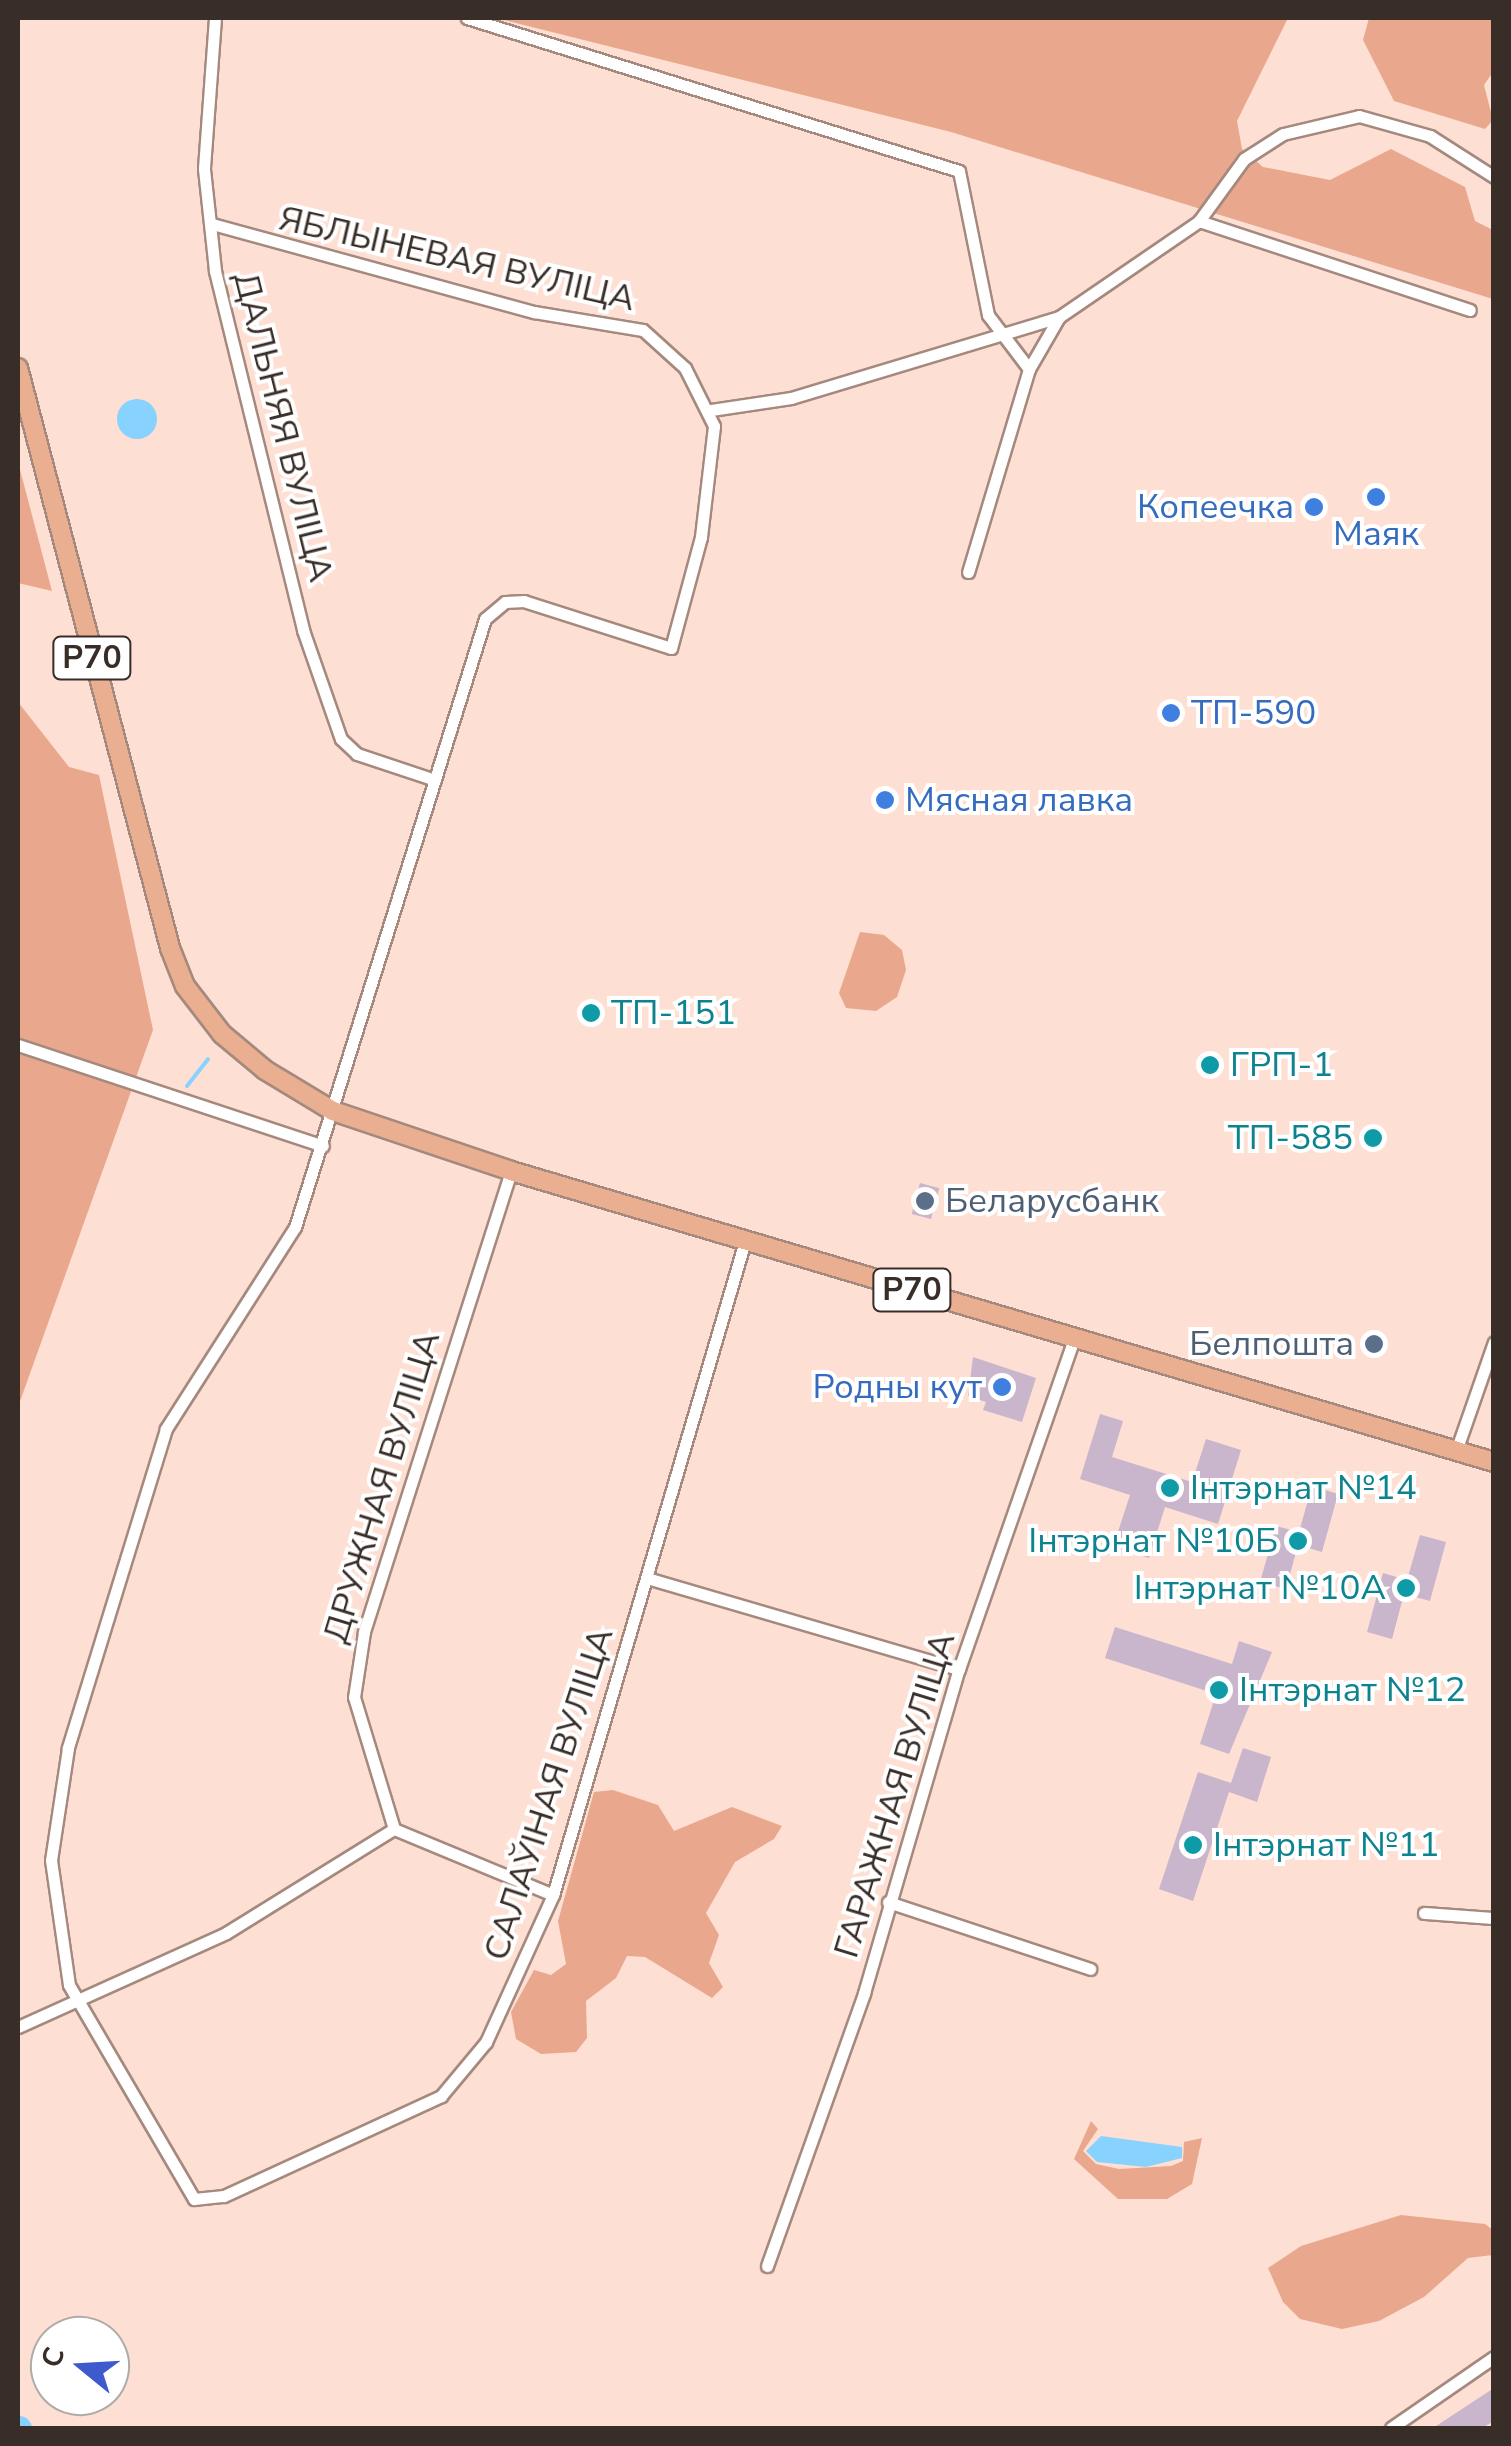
<!DOCTYPE html>
<meta charset="utf-8">
<style>
body{margin:0}
#map{position:relative;width:1511px;height:2446px;overflow:hidden;background:#fedfd3;font-family:"Nunito Sans",sans-serif}
div>[style]{position:absolute}
.green>*{inset:0;background:#e9a88d}
.water>*{inset:0;background:#87d2fe}
.round{border-radius:50%}
.stream>*{height:4px;margin:-2px;padding:0 2px;transform-origin:2px;border-radius:2px;background:#87d2fe}
.river>*{height:25px;margin:-12.5px;padding:0 12.5px;transform-origin:12.5px;border-radius:12.5px;background:#87d2fe}
.building>*{inset:0;background:#c9b6cc;transform-origin:0 0}
.roads{filter:drop-shadow(2px 0 #a5897e) drop-shadow(-2px 0 #a5897e) drop-shadow(0 2px #a5897e) drop-shadow(0 -2px #a5897e)}
.minor>*{height:11px;margin:-5.5px;padding:0 5.5px;transform-origin:5.5px;border-radius:5.5px;background:#fff}
.primary>*{height:18px;margin:-9px;padding:0 9px;transform-origin:9px;border-radius:9px;background:#e9af90}
.dots>*{width:28px;height:28px;translate:-50% -50%;box-sizing:border-box;border:5px solid #fff;border-radius:50%}
span{translate:-50% -50%;white-space:nowrap;text-align:center;line-height:1.15;-webkit-text-stroke:8px #fff;paint-order:stroke}
.shield-label span{padding:2px 8px;background:#fff;border:2px solid;border-radius:8px;-webkit-text-stroke-width:0}
.shield-label{font-size:32px;color:#392d28;font-weight:700}
.street-label{font-size:35px;color:#392d28}
.shop-label{font-size:35px;color:#366cbe}
.right{translate:-100% -50%;text-align:right}
.left{translate:0 -50%;text-align:left}
.culture-label{font-size:35px;color:#0d838f}
.service-label{font-size:35px;color:#4e5e75}
.frame{position:absolute;inset:0;border:20px solid #392d28;pointer-events:none}
.north{position:absolute;left:30px;top:2316px;width:100px;height:100px;box-sizing:border-box;background:#fff;border:2px solid #b0aba9;border-radius:50%;rotate:288deg;font-size:28px;font-weight:700;line-height:40px;text-align:center;color:#392d28}
.north::after{content:'';display:block;margin:auto;width:35px;height:45px;background:#3e5acd;clip-path:polygon(50% 0,100% 100%,50% 72%,0 100%)}
</style>
<div id="map">
<div class="green">
<i style="clip-path:polygon(496px 18px,1288px 18px,1237px 121px,1242px 149px,1263px 167px,1330px 180px,1391px 149px,1465px 187px,1475px 221px,1493px 230px,1493px 299px,951px 132px)"></i>
<i style="clip-path:polygon(1369px 18px,1493px 18px,1493px 72px,1484px 85px,1493px 120px,1485px 129px,1394px 101px,1363px 40px)"></i>
<i style="clip-path:polygon(18px 462px,52px 591px,18px 583px)"></i>
<i style="clip-path:polygon(18px 702px,69px 767px,99px 775px,153px 1030px,18px 1407px)"></i>
<i style="clip-path:polygon(860px 932px,884px 935px,902px 950px,906px 970px,897px 997px,876px 1011px,846px 1008px,839px 993px)"></i>
<i style="clip-path:polygon(613px 1790px,658px 1805px,674px 1831px,732px 1807px,782px 1826px,774px 1839px,735px 1862px,706px 1913px,719px 1935px,709px 1963px,723px 1987px,712px 1998px,645px 1957px,627px 1956px,616px 1978px,586px 2001px,587px 2038px,576px 2052px,541px 2054px,516px 2039px,511px 2012px,534px 1970px,551px 1975px,566px 1964px,558px 1921px,594px 1792px)"></i>
<i style="clip-path:polygon(1091px 2121px,1098px 2129px,1083px 2151px,1096px 2164px,1119px 2169px,1171px 2166px,1183px 2161px,1184px 2142px,1202px 2138px,1192px 2184px,1167px 2199px,1118px 2199px,1074px 2159px)"></i>
<i style="clip-path:polygon(1401px 2215px,1485px 2224px,1493px 2230px,1493px 2255px,1468px 2258px,1424px 2297px,1379px 2321px,1342px 2329px,1300px 2319px,1283px 2302px,1268px 2268px,1301px 2246px)"></i>
</div>
<div class="water">
<i class="round" style="left:117px;top:399px;width:40px;height:40px"></i>
<i style="clip-path:polygon(1101px 2136px,1182px 2147px,1182px 2158px,1146px 2167px,1097px 2162px,1086px 2151px)"></i>
</div>
<div class="stream">
<i style="left:187px;top:1086px;width:34px;rotate:-52deg"></i>
</div>
<div class="river">
<i style="left:18px;top:2428px;width:1px"></i>
</div>
<div class="building">
<i style="left:920px;top:1183px;width:20px;height:32px;rotate:15deg"></i>
<i style="clip-path:polygon(973px 1357px,1036px 1378px,1022px 1422px,983px 1410px,986px 1402px,968px 1396px)"></i>
<i style="clip-path:polygon(1100px 1414px,1123px 1421px,1112px 1457px,1192px 1482px,1206px 1439px,1241px 1450px,1218px 1524px,1165px 1507px,1149px 1558px,1113px 1547px,1130px 1495px,1080px 1479px)"></i>
<i style="clip-path:polygon(1312px 1486px,1338px 1494px,1322px 1552px,1298px 1545px,1286px 1589px,1260px 1582px,1276px 1526px,1299px 1532px)"></i>
<i style="clip-path:polygon(1420px 1535px,1446px 1542px,1430px 1601px,1404px 1594px,1392px 1639px,1367px 1632px,1383px 1573px,1407px 1580px)"></i>
<i style="clip-path:polygon(1115px 1627px,1232px 1664px,1239px 1641px,1272px 1652px,1229px 1754px,1200px 1744px,1216px 1694px,1105px 1658px)"></i>
<i style="clip-path:polygon(1243px 1748px,1271px 1757px,1257px 1802px,1229px 1792px,1193px 1901px,1159px 1889px,1198px 1772px,1231px 1783px)"></i>
<i style="clip-path:polygon(1494px 2388px,1494px 2421px,1482px 2428px,1433px 2428px)"></i>
</div>
<div class="roads">
<div class="minor">
<i style="left:215px;top:18px;width:151px;rotate:94.2deg"></i>
<i style="left:204px;top:169px;width:103px;rotate:83.8deg"></i>
<i style="left:215px;top:271px;width:370px;rotate:76.2deg"></i>
<i style="left:303px;top:630px;width:115px;rotate:70.8deg"></i>
<i style="left:341px;top:739px;width:22px;rotate:43deg"></i>
<i style="left:357px;top:754px;width:82px;rotate:18.4deg"></i>
<i style="left:467px;top:18px;width:515px;rotate:17.27deg"></i>
<i style="left:959px;top:171px;width:147px;rotate:78.6deg"></i>
<i style="left:988px;top:315px;width:68px;rotate:52.8deg"></i>
<i style="left:1029px;top:369px;width:212px;rotate:106.7deg"></i>
<i style="left:1199px;top:221px;width:77px;rotate:-54deg"></i>
<i style="left:1244px;top:159px;width:46px;rotate:-32.7deg"></i>
<i style="left:1283px;top:134px;width:78px;rotate:-13.3deg"></i>
<i style="left:1359px;top:116px;width:74px;rotate:15.7deg"></i>
<i style="left:1430px;top:136px;width:76px;rotate:32.6deg"></i>
<i style="left:212px;top:224px;width:334px;rotate:15.3deg"></i>
<i style="left:534px;top:312px;width:110px;rotate:9.4deg"></i>
<i style="left:643px;top:330px;width:57px;rotate:42.1deg"></i>
<i style="left:685px;top:368px;width:65px;rotate:63.4deg"></i>
<i style="left:714px;top:426px;width:112px;rotate:96.7deg"></i>
<i style="left:701px;top:537px;width:115px;rotate:105.1deg"></i>
<i style="left:671px;top:648px;width:154px;rotate:-162.3deg"></i>
<i style="left:524px;top:601px;width:19px;rotate:177deg"></i>
<i style="left:505px;top:602px;width:26px;rotate:140deg"></i>
<i style="left:485px;top:619px;width:637px;rotate:107.35deg"></i>
<i style="left:295px;top:1227px;width:240px;rotate:122.6deg"></i>
<i style="left:166px;top:1429px;width:334px;rotate:107.1deg"></i>
<i style="left:68px;top:1748px;width:113px;rotate:98.6deg"></i>
<i style="left:51px;top:1860px;width:126px;rotate:81.8deg"></i>
<i style="left:69px;top:1985px;width:248px;rotate:59.7deg"></i>
<i style="left:194px;top:2199px;width:30px;rotate:-6deg"></i>
<i style="left:224px;top:2196px;width:239px;rotate:-24.7deg"></i>
<i style="left:441px;top:2096px;width:70px;rotate:-50.2deg"></i>
<i style="left:486px;top:2042px;width:162px;rotate:-65.5deg"></i>
<i style="left:553px;top:1895px;width:682px;rotate:-73.64deg"></i>
<i style="left:1029px;top:369px;width:60px;rotate:-60deg"></i>
<i style="left:711px;top:410px;width:81px;rotate:-8.5deg"></i>
<i style="left:791px;top:398px;width:280px;rotate:-16.8deg"></i>
<i style="left:1059px;top:317px;width:170px;rotate:-34.4deg"></i>
<i style="left:1199px;top:221px;width:285px;rotate:18.2deg"></i>
<i style="left:18px;top:1045px;width:321px;rotate:18.3deg"></i>
<i style="left:511px;top:1171px;width:484px;rotate:107.7deg"></i>
<i style="left:364px;top:1632px;width:66px;rotate:98.7deg"></i>
<i style="left:354px;top:1697px;width:138px;rotate:73.1deg"></i>
<i style="left:394px;top:1829px;width:172px;rotate:22.5deg"></i>
<i style="left:1456px;top:1451px;width:115px;rotate:-70.8deg"></i>
<i style="left:647px;top:1578px;width:325px;rotate:16.3deg"></i>
<i style="left:888px;top:1902px;width:213px;rotate:18.3deg"></i>
<i style="left:1424px;top:1913px;width:70px;rotate:4.1deg"></i>
<i style="left:18px;top:2027px;width:228px;rotate:-24.3deg"></i>
<i style="left:226px;top:1933px;width:198px;rotate:-31.8deg"></i>
<i style="left:767px;top:2266px;width:290px;rotate:-70.4deg"></i>
<i style="left:864px;top:1993px;width:338px;rotate:-73.7deg"></i>
<i style="left:959px;top:1669px;width:350px;rotate:-70.8deg"></i>
<i style="left:1391px;top:2428px;width:125px;rotate:-34.6deg"></i>
</div>
<div class="primary">
<i style="left:18px;top:368px;width:600px;rotate:75.31deg"></i>
<i style="left:170px;top:948px;width:41px;rotate:68.5deg"></i>
<i style="left:185px;top:986px;width:61px;rotate:52.4deg"></i>
<i style="left:222px;top:1034px;width:56px;rotate:39.9deg"></i>
<i style="left:265px;top:1070px;width:79px;rotate:31.1deg"></i>
<i style="left:333px;top:1111px;width:188px;rotate:18.6deg"></i>
<i style="left:511px;top:1171px;width:1025px;rotate:16.49deg"></i>
</div>
</div>
<div class="dots">
<i style="left:1376px;top:497px;background:#3f7fe0"></i>
<i style="left:1314px;top:507px;background:#3f7fe0"></i>
<i style="left:1171px;top:713px;background:#3f7fe0"></i>
<i style="left:885px;top:800px;background:#3f7fe0"></i>
<i style="left:591px;top:1013px;background:#0f9aa8"></i>
<i style="left:1210px;top:1065px;background:#0f9aa8"></i>
<i style="left:1373px;top:1138px;background:#0f9aa8"></i>
<i style="left:925px;top:1201px;background:#5c6f8a"></i>
<i style="left:1374px;top:1344px;background:#5c6f8a"></i>
<i style="left:1002px;top:1387px;background:#3f7fe0"></i>
<i style="left:1170px;top:1488px;background:#0f9aa8"></i>
<i style="left:1298px;top:1541px;background:#0f9aa8"></i>
<i style="left:1406px;top:1588px;background:#0f9aa8"></i>
<i style="left:1219px;top:1690px;background:#0f9aa8"></i>
<i style="left:1193px;top:1845px;background:#0f9aa8"></i>
</div>
<div class="shield-label">
<span style="left:92px;top:658px">Р70</span>
<span style="left:912px;top:1290px">Р70</span>
</div>
<div class="street-label">
<span style="left:457px;top:259px;rotate:13deg">ЯБЛЫНЕВАЯ ВУЛІЦА</span>
<span style="left:283px;top:427px;rotate:76deg">ДАЛЬНЯЯ ВУЛІЦА</span>
<span style="left:382px;top:1487px;rotate:-73deg">ДРУЖНАЯ ВУЛІЦА</span>
<span style="left:549px;top:1794px;rotate:-72deg">САЛАЎІНАЯ ВУЛІЦА</span>
<span style="left:895px;top:1795px;rotate:-73deg">ГАРАЖНАЯ ВУЛІЦА</span>
</div>
<div class="shop-label">
<span class="right" style="left:1294px;top:507px">Копеечка</span>
<span style="left:1376px;top:534px">Маяк</span>
<span class="left" style="left:1191px;top:713px">ТП-590</span>
<span class="left" style="left:905px;top:800px">Мясная лавка</span>
<span class="right" style="left:982px;top:1387px">Родны кут</span>
</div>
<div class="culture-label">
<span class="left" style="left:611px;top:1013px">ТП-151</span>
<span class="left" style="left:1230px;top:1065px">ГРП-1</span>
<span class="right" style="left:1353px;top:1138px">ТП-585</span>
<span class="left" style="left:1190px;top:1488px">Інтэрнат №14</span>
<span class="right" style="left:1278px;top:1541px">Інтэрнат №10Б</span>
<span class="right" style="left:1386px;top:1588px">Інтэрнат №10А</span>
<span class="left" style="left:1239px;top:1690px">Інтэрнат №12</span>
<span class="left" style="left:1213px;top:1845px">Інтэрнат №11</span>
</div>
<div class="service-label">
<span class="left" style="left:945px;top:1201px">Беларусбанк</span>
<span class="right" style="left:1354px;top:1344px">Белпошта</span>
</div>
<div class="frame"></div>
<div class="north">С</div>
</div>
